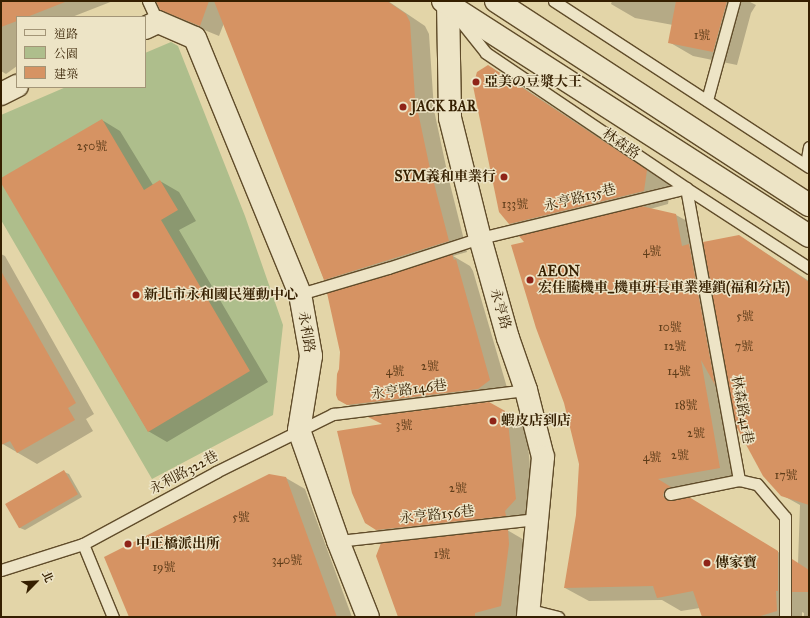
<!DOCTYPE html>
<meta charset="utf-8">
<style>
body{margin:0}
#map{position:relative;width:810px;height:618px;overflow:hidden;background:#e3d5a8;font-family:"IM FELL Great Primer","Noto Serif TC","Noto Serif JP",serif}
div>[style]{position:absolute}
.green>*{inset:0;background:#aebe8c}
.shadow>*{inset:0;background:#0003}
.building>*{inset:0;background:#d69363;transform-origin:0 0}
.roads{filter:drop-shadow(1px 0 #604c2a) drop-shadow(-1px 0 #604c2a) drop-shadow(0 1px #604c2a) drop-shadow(0 -1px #604c2a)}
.lane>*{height:11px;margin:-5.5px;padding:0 5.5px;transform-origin:5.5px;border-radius:5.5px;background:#ede4c6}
.street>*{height:22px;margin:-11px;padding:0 11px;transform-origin:11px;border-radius:11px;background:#ede4c6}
.secondary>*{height:22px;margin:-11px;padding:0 11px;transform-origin:11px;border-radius:11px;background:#ede4c6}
.dots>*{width:11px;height:11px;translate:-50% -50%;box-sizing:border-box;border:2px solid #ede4c6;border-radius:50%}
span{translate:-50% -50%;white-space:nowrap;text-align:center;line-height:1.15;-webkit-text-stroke:3px #ede4c6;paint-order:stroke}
.number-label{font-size:12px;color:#5d3c19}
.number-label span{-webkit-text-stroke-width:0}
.poi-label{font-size:14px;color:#351f00;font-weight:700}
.left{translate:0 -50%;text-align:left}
.right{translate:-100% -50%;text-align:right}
.street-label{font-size:14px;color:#351f00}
.frame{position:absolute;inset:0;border:2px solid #351f00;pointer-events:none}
.legend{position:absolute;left:16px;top:16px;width:130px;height:72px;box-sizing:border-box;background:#ede4c6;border:1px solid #a39577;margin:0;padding:5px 7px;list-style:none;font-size:12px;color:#351f00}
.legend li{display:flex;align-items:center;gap:8px;height:20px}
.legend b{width:20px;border:1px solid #a39577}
.north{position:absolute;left:16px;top:562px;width:40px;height:40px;-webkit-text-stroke:3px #ede4c6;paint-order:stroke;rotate:66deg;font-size:11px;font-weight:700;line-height:16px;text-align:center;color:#351f00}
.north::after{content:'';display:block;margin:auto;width:14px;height:18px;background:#351f00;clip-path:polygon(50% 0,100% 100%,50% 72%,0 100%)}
</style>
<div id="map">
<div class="green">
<i style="clip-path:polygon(171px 42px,178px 46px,245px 216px,283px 325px,273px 415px,152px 479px,1px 220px,1px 115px,66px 87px,145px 87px,145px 53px)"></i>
</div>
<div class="shadow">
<i style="clip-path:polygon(1px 1px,113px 1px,72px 17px,17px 17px,17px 66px,6px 74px,1px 71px)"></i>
<i style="clip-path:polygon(157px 1px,388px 1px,425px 26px,429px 34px,434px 110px,448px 176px,467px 252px,453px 256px,470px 266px,473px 271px,508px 391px,366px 415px,339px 400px,342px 290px,324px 279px,224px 23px,219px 36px,180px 20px,161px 9px)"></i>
<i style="clip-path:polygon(612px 1px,748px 1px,756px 5px,751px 13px,737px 65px,693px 56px,669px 42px,673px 25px,635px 18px,611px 4px)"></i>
<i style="clip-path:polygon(evenodd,488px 66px,512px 80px,671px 185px,668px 204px,650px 209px,676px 215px,700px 228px,703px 243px,739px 236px,809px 281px,809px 617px,804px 617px,804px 613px,802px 612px,802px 617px,703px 617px,700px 608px,681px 611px,662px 600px,589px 601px,565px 588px,577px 515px,580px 464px,526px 243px,529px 234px,510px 223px,488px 66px,728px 392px,732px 394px,782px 495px,800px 505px,798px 564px,680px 493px,743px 481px,728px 392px)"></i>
<i style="clip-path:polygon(102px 120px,120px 131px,153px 185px,160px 181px,179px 192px,196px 221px,179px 230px,268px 382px,167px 442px,148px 431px,1px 181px)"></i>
<i style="clip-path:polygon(1px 254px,5px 256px,94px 414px,86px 419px,93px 431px,37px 464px,1px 443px)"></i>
<i style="clip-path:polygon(489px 403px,526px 424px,534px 510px,524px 526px,396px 540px,377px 529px,385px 425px)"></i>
<i style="clip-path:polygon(64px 472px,69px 474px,82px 497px,25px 530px,20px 528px,7px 505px)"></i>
<i style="clip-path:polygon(286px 478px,305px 489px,352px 617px,130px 617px)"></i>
<i style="clip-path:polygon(507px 530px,526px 541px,520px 616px,399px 617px)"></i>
</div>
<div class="building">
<i style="clip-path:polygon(1px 1px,65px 1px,65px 2px,27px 17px,17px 17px,17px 21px,1px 27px)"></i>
<i style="clip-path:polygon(156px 1px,209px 1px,200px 26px,160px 10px)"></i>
<i style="clip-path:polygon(214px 1px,387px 1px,406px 14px,410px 22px,415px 98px,429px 164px,449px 241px,324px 280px)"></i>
<i style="clip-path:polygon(676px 1px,727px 1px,713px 52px,668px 43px)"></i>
<i style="clip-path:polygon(488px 65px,647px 170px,644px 191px,509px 224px,499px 212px,473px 86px,477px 72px)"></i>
<i style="clip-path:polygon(102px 119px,144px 190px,160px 180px,178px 210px,161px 220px,250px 371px,148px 432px,1px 183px,1px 178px)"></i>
<i style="clip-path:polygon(641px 206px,676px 214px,682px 246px,689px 244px,715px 385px,701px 360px,720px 468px,658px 479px,671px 487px,665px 489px,663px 496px,668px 501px,689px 497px,778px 551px,778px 591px,776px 591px,777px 611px,757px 617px,702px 617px,693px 591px,657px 598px,653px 586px,564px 588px,576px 515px,579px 464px,564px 403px,536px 328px,511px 245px,524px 242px,519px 236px)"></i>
<i style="clip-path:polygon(739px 235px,809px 282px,809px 505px,781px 496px,763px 476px,736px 426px,703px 242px)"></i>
<i style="clip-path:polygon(452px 254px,454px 260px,456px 259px,490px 380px,478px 389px,347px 405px,338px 400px,336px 395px,337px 374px,339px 369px,340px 352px,327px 293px)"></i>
<i style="clip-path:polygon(1px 271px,76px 403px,68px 408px,75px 420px,17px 453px,10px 441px,1px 445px)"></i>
<i style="clip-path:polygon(489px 402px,507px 412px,516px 499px,505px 511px,506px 516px,376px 530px,365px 523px,352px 493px,337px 431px,382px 424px,368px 417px)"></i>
<i style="left:64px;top:470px;width:28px;height:68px;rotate:60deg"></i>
<i style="clip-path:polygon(269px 474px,286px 477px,337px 617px,129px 617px,104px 557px)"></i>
<i style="clip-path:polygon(508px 529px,509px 544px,501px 606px,475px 613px,475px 617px,398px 617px,376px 556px,381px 543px)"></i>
<i style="clip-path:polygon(792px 559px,809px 570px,809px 592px,792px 592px)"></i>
</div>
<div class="roads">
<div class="lane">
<i style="left:148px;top:1px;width:23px;rotate:65deg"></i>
<i style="left:554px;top:1px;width:304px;rotate:33.1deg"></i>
<i style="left:459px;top:19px;width:43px;rotate:51.5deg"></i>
<i style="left:486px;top:53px;width:241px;rotate:34deg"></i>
<i style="left:686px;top:188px;width:147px;rotate:33deg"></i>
<i style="left:707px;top:100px;width:103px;rotate:-74.7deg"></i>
<i style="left:809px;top:147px;width:17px;rotate:100deg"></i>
<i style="left:806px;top:164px;width:3px"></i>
<i style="left:300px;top:294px;width:92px;rotate:-16.5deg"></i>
<i style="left:388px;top:268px;width:97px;rotate:-18.1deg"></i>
<i style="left:480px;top:238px;width:212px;rotate:-13.6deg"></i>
<i style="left:686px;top:188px;width:297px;rotate:79.7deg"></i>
<i style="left:739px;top:480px;width:18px;rotate:13deg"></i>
<i style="left:757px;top:484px;width:43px;rotate:49.7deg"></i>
<i style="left:785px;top:517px;width:100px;rotate:90deg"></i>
<i style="left:670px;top:494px;width:70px;rotate:-11.5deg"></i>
<i style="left:338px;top:541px;width:201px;rotate:-6.3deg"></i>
<i style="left:83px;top:544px;width:79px;rotate:67.7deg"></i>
<i style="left:1px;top:570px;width:86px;rotate:-17.6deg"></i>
<i style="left:83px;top:544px;width:151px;rotate:-28.4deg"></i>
<i style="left:216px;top:472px;width:131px;rotate:-26.4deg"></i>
<i style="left:333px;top:414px;width:194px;rotate:-7.1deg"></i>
<i style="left:530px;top:610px;width:29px;rotate:14deg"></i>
</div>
<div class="street">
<i style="left:448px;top:1px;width:117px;rotate:89deg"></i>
<i style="left:450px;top:118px;width:124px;rotate:76deg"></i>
<i style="left:480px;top:238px;width:104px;rotate:74.4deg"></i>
<i style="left:508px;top:338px;width:55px;rotate:70.9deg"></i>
<i style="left:526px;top:390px;width:69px;rotate:75.8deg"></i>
<i style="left:543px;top:457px;width:161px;rotate:95.4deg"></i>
<i style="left:145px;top:28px;width:14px;rotate:-25deg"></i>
<i style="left:158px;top:22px;width:40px;rotate:23.4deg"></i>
<i style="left:195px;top:38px;width:277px;rotate:67.7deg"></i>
<i style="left:300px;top:294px;width:63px;rotate:79.9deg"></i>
<i style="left:311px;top:356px;width:75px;rotate:99.2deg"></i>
<i style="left:299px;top:430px;width:118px;rotate:70.6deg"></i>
<i style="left:338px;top:541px;width:82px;rotate:68.5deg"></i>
<i style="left:1px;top:94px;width:18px;rotate:-27deg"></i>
</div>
<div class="secondary">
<i style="left:443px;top:1px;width:435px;rotate:32.7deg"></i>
<i style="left:496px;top:1px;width:374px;rotate:33.1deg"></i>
</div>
</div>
<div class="dots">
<i style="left:476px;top:82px;background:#8f2418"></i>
<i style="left:403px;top:107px;background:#8f2418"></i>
<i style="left:504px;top:177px;background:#8f2418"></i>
<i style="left:530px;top:280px;background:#8f2418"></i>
<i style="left:136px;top:295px;background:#8f2418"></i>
<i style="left:493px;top:421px;background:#8f2418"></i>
<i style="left:128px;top:544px;background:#8f2418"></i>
<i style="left:707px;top:563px;background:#8f2418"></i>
</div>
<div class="number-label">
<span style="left:702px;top:36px">1號</span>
<span style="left:92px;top:147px">250號</span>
<span style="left:515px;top:205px">133號</span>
<span style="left:652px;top:252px">4號</span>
<span style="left:745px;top:317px">5號</span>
<span style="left:670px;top:328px">10號</span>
<span style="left:675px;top:347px">12號</span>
<span style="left:744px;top:347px">7號</span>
<span style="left:430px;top:367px">2號</span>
<span style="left:395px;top:372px">4號</span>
<span style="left:679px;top:372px">14號</span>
<span style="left:686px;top:406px">18號</span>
<span style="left:404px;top:426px">3號</span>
<span style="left:696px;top:434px">2號</span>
<span style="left:680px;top:456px">2號</span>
<span style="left:652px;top:458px">4號</span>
<span style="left:786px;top:476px">17號</span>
<span style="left:458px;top:489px">2號</span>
<span style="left:241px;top:518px">5號</span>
<span style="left:442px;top:555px">1號</span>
<span style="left:287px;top:561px">340號</span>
<span style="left:164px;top:568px">19號</span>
</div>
<div class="poi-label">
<span class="left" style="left:484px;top:82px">亞美の豆漿大王</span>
<span class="left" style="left:411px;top:107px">JACK BAR</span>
<span class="right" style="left:496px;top:177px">SYM義和車業行</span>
<span class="left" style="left:538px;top:280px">AEON<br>宏佳騰機車_機車班長車業連鎖(福和分店)</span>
<span class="left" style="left:144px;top:295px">新北市永和國民運動中心</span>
<span class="left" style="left:501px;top:421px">蝦皮店到店</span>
<span class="left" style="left:136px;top:544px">中正橋派出所</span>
<span class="left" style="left:715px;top:563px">傳家寶</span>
</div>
<div class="street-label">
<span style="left:621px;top:144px;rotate:34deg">林森路</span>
<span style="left:580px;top:198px;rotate:-14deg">永亨路135巷</span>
<span style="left:500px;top:309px;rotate:74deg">永亨路</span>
<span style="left:306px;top:332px;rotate:81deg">永利路</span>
<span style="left:409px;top:390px;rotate:-7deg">永亨路146巷</span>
<span style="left:742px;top:410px;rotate:80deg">林森路41巷</span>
<span style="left:184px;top:473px;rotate:-28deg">永利路322巷</span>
<span style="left:437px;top:515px;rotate:-6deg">永亨路156巷</span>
</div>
<div class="frame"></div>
<ul class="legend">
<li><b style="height:5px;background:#ede4c6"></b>道路</li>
<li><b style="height:11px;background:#aebe8c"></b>公園</li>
<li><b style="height:11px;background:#d69363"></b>建築</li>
</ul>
<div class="north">北</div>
</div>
